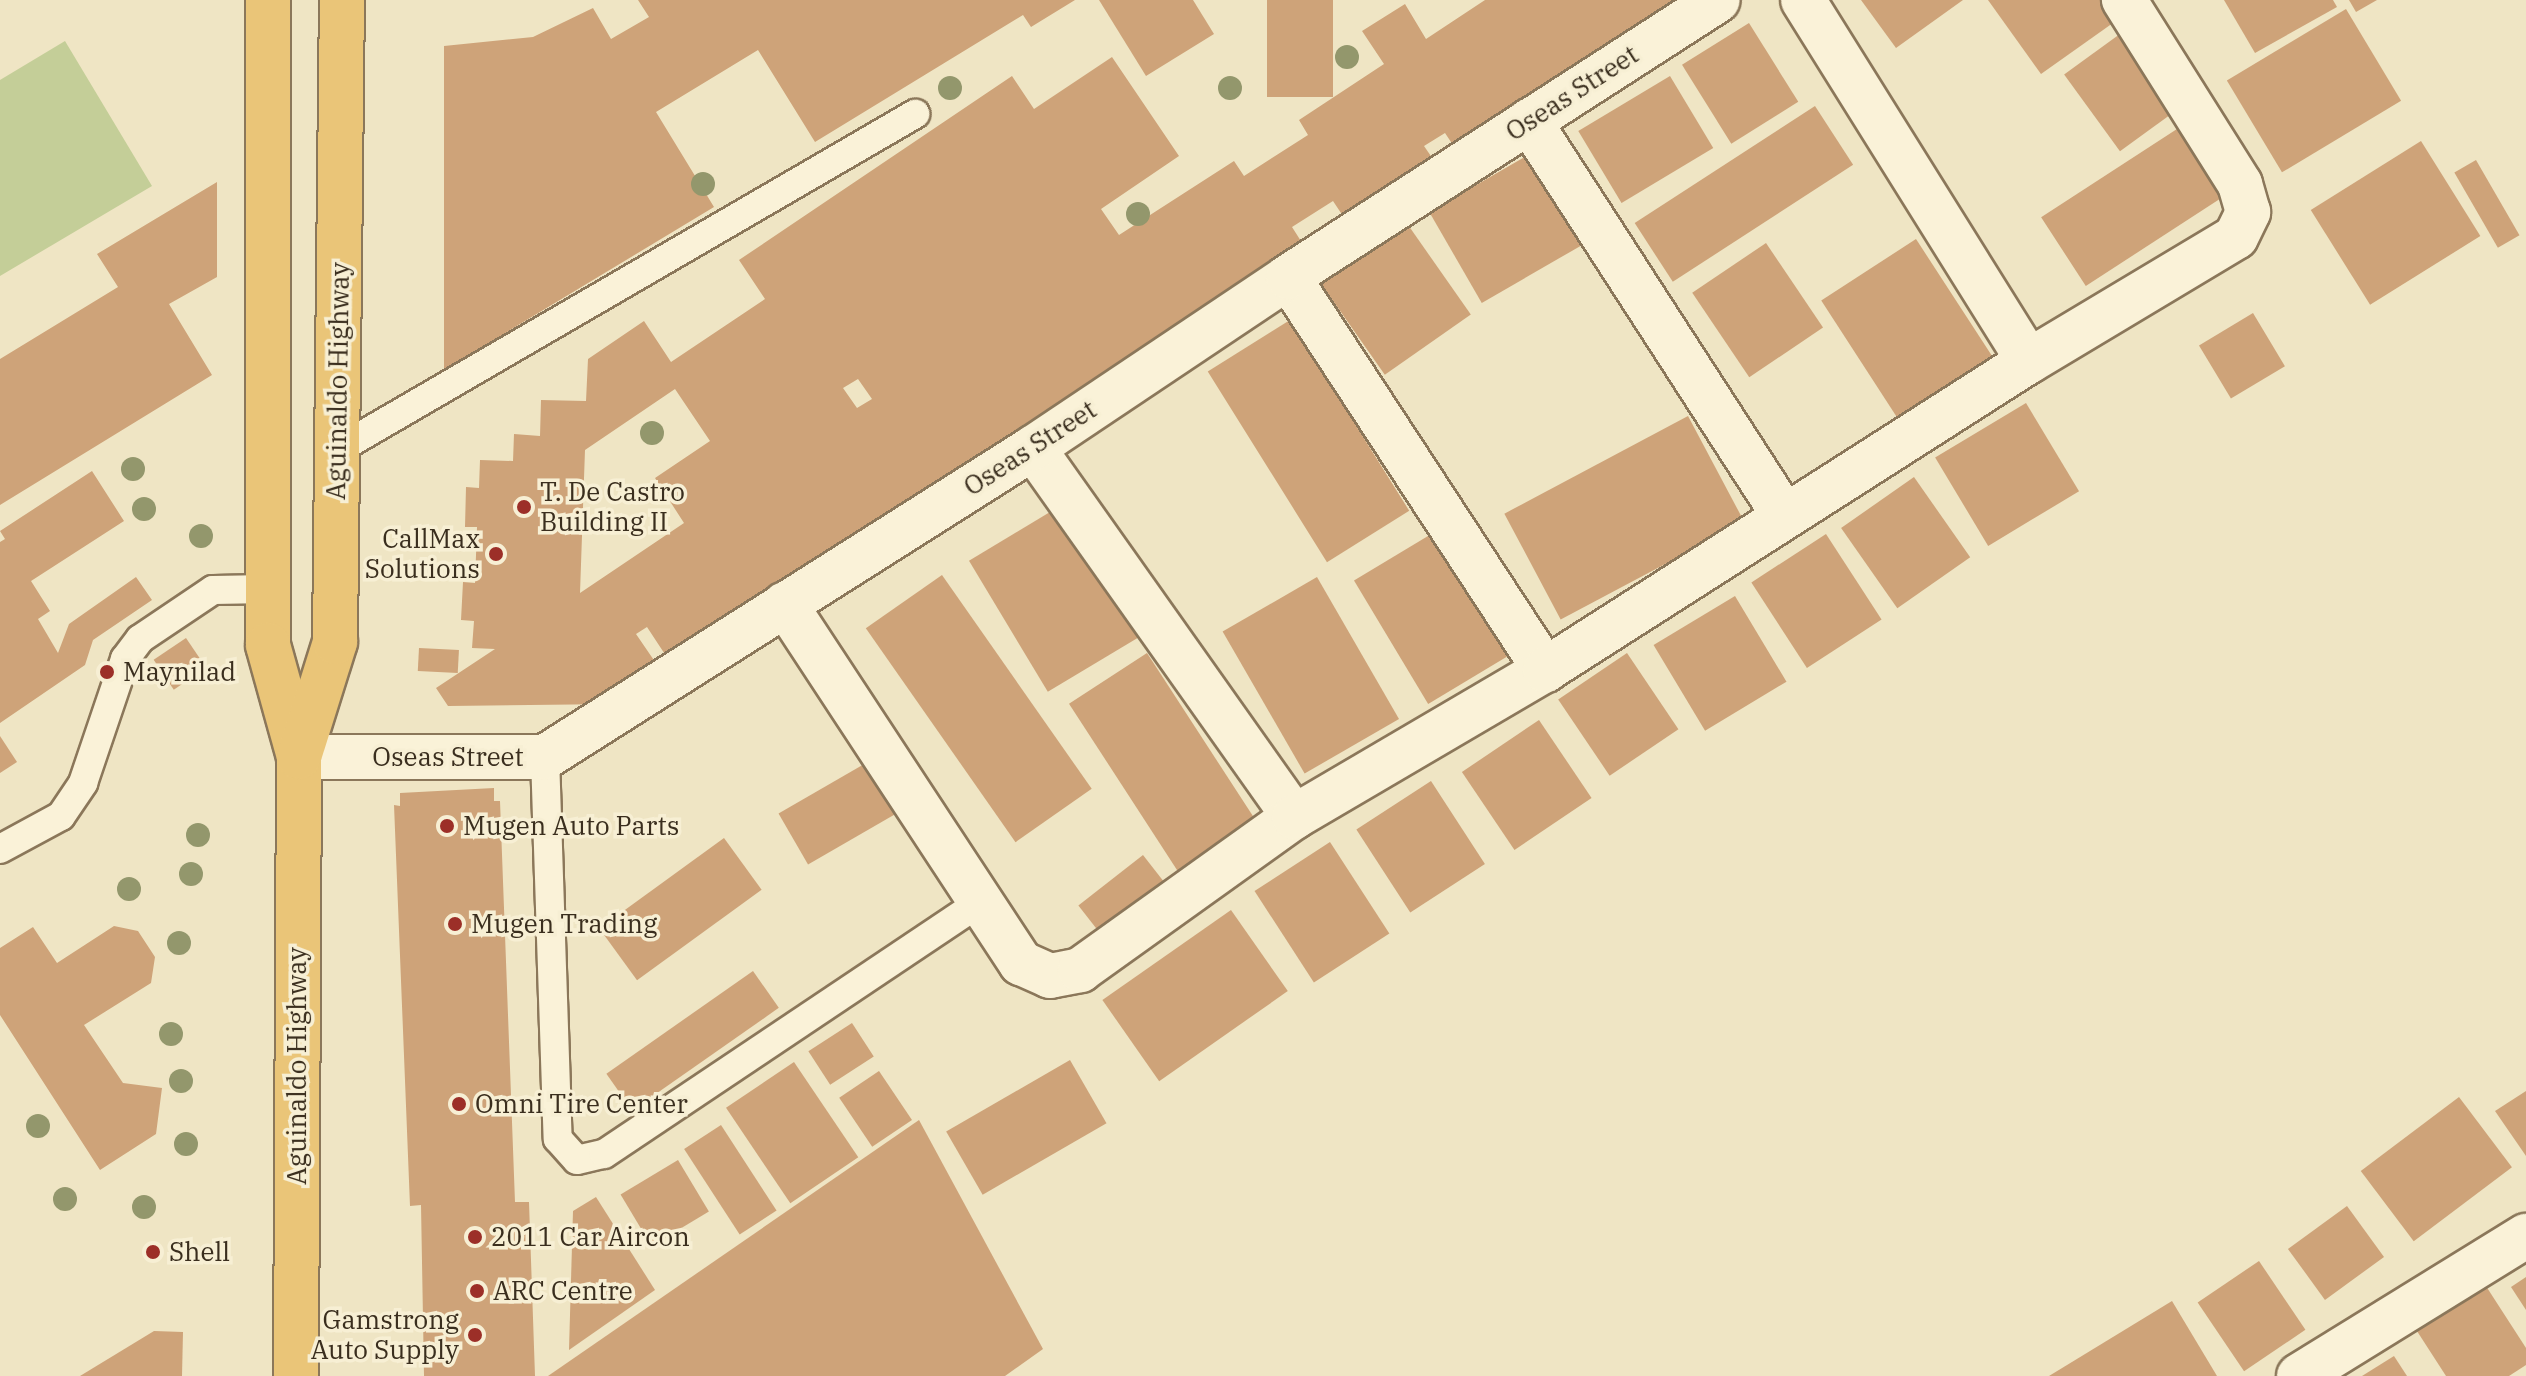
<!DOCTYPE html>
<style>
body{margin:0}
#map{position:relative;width:2526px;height:1376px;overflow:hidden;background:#efe5c4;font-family:"IBM Plex Serif",serif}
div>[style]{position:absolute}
.green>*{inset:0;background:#c4ce98}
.building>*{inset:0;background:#cea379;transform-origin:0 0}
.roads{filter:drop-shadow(2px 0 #8b775a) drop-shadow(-2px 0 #8b775a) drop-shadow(0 2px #8b775a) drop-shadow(0 -2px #8b775a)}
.service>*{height:28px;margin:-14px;padding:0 14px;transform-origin:14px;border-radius:14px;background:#faf2d8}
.minor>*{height:44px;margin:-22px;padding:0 22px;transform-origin:22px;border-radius:22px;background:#faf2d8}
.trunk>*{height:44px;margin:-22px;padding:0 22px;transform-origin:22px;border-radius:22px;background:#eac578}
.trees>*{width:24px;height:24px;margin:-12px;border-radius:50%;background:#93976c}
.dots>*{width:22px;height:22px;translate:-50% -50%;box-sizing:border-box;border:4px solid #f7efd4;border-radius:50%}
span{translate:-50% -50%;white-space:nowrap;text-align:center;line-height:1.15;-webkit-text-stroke:7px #f7efd4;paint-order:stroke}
.street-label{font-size:26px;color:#3a2e1e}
.poi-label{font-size:26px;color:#3a2e1e}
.left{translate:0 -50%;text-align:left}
.right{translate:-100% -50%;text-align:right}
</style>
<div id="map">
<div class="green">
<i style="clip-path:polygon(65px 41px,152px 186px,0 276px,0 80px)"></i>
</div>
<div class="building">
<i style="clip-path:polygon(638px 0,1075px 0,1031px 27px,1023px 15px,815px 142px,758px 50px,656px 112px,714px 207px,444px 370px,444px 46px,533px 37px,593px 8px,611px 39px,649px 17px)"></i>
<i style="clip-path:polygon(1099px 0,1193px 0,1214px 34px,1146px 76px)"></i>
<i style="left:1267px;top:0;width:66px;height:97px"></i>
<i style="clip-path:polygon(evenodd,1485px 0,1700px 0,1457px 151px,1445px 133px,1424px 146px,1435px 162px,1351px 228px,1333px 201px,1292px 227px,1306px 249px,934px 492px,930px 485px,672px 665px,647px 627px,636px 634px,662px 672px,616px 704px,448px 706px,436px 688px,495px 649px,472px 648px,474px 621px,461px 620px,463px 582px,475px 583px,477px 527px,465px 527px,466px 487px,479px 488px,480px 460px,513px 461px,514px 434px,540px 436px,541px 400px,586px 401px,588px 359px,644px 321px,671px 362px,765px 299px,739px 260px,1012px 76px,1034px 109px,1112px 57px,1179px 156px,1101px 209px,1119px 235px,1234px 161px,1244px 176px,1308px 135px,1299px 120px,1384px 64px,1362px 31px,1405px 4px,1426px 39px,1485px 0,858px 379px,872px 399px,857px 408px,843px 388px,858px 379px,1485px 0,675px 389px,710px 441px,655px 478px,684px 523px,580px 593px,585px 450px,675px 389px)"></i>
<i style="clip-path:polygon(1861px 0,1963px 0,1896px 48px)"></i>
<i style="clip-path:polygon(1988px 0,2107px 0,2120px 18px,2041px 74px)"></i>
<i style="clip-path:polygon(2224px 0,2333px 0,2337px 7px,2255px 53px)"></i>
<i style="clip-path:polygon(2349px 0,2377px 0,2356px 12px)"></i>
<i style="left:2346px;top:9px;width:107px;height:139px;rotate:59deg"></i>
<i style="left:1749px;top:23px;width:93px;height:79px;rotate:58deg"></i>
<i style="left:2124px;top:31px;width:95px;height:74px;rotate:54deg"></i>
<i style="left:1670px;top:76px;width:84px;height:107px;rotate:59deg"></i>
<i style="left:1815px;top:106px;width:70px;height:215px;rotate:57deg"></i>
<i style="left:2177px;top:129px;width:82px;height:162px;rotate:57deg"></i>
<i style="left:2421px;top:141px;width:112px;height:130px;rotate:58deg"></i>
<i style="left:1528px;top:155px;width:105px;height:114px;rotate:60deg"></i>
<i style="left:2476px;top:160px;width:87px;height:25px;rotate:60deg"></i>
<i style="clip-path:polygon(217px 182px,217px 277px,169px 304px,212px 375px,0 505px,0 359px,118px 287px,97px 254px)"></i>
<i style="left:1406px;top:222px;width:113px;height:105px;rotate:55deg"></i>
<i style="left:1916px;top:239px;width:145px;height:113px;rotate:57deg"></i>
<i style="left:1766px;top:243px;width:102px;height:89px;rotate:56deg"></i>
<i style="left:2253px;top:313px;width:62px;height:63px;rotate:59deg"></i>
<i style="left:1290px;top:320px;width:225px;height:97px;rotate:58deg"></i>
<i style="left:2026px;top:403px;width:103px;height:106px;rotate:59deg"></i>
<i style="left:1688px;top:416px;width:120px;height:208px;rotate:62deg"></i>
<i style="clip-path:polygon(92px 471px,124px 521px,31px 581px,50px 611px,38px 619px,58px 653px,69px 624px,136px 577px,152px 600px,93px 640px,85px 665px,0 723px,0 542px,5px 539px,0 531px)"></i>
<i style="left:1914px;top:477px;width:98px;height:89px;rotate:55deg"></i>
<i style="left:1065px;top:503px;width:153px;height:112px;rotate:59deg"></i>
<i style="left:1438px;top:530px;width:144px;height:98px;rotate:59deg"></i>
<i style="left:1826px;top:534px;width:102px;height:89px;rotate:57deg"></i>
<i style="left:942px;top:575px;width:261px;height:93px;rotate:55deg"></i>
<i style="left:1317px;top:577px;width:164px;height:109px;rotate:60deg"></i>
<i style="left:1735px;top:596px;width:100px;height:95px;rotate:59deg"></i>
<i style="left:186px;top:638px;width:36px;height:39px;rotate:56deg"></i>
<i style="left:419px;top:648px;width:40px;height:23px;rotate:3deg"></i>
<i style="left:1147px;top:653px;width:204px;height:93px;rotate:57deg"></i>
<i style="left:1627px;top:653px;width:92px;height:83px;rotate:56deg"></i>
<i style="left:1539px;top:720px;width:94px;height:93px;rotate:56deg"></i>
<i style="clip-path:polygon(0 736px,17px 762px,0 773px)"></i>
<i style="left:866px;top:763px;width:59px;height:101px;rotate:60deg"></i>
<i style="left:1431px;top:781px;width:99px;height:89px;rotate:57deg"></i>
<i style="clip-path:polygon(494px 788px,494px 801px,500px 801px,515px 1202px,529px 1202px,535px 1376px,424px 1376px,421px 1205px,410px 1206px,394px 805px,400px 806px,400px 793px)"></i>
<i style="left:724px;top:838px;width:64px;height:154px;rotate:54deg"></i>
<i style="left:1330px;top:842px;width:109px;height:90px;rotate:57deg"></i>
<i style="left:1143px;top:855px;width:39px;height:82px;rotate:52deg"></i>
<i style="left:1231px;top:910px;width:99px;height:157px;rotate:55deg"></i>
<i style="clip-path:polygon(114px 926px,138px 931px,155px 957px,151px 983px,84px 1025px,123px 1083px,162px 1088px,156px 1134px,100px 1170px,0 1015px,0 948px,33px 927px,57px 963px)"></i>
<i style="left:753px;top:971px;width:45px;height:179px;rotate:55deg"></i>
<i style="left:852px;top:1023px;width:40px;height:52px;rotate:57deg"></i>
<i style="left:1070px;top:1060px;width:73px;height:143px;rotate:60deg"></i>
<i style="left:794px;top:1062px;width:115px;height:82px;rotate:56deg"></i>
<i style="left:879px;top:1071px;width:59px;height:48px;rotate:56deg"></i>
<i style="clip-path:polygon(2526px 1091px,2526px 1156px,2495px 1111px)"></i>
<i style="left:2459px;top:1097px;width:88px;height:123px;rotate:53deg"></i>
<i style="clip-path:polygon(919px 1120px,1043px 1349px,1005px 1376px,548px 1376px)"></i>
<i style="left:721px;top:1125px;width:102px;height:44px;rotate:57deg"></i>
<i style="left:678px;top:1160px;width:60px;height:67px;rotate:59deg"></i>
<i style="clip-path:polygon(596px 1197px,655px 1290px,569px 1350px,573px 1211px)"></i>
<i style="left:2347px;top:1206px;width:63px;height:73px;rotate:54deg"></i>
<i style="left:2259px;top:1261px;width:83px;height:74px;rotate:56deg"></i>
<i style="clip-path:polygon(2526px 1277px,2526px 1310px,2511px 1287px)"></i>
<i style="clip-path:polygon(2484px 1283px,2526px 1348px,2526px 1365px,2509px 1376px,2446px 1376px,2415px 1328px)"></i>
<i style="clip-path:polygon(2172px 1301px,2217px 1376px,2049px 1376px)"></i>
<i style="clip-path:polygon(154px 1331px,183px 1332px,182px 1376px,80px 1376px)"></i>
<i style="clip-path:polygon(2394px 1356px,2407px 1376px,2362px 1376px)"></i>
</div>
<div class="roads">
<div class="service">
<i style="left:337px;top:450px;width:669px;rotate:-30.17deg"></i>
<i style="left:545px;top:757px;width:382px;rotate:88.1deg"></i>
<i style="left:558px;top:1139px;width:28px;rotate:48deg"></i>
<i style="left:577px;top:1160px;width:28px;rotate:-13deg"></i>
<i style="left:604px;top:1154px;width:453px;rotate:-33.8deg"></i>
<i style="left:0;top:849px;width:69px;rotate:-28.4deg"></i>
<i style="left:61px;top:816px;width:40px;rotate:-56deg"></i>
<i style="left:83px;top:783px;width:131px;rotate:-71.3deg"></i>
<i style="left:125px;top:659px;width:25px;rotate:-53deg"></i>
<i style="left:140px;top:639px;width:88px;rotate:-33.9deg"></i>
<i style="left:213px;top:590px;width:55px;rotate:-1deg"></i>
</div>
<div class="minor">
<i style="left:1803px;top:0;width:426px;rotate:58deg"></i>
<i style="left:1529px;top:121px;width:471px;rotate:57.1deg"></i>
<i style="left:1288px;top:277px;width:470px;rotate:56.8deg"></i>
<i style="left:1033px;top:448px;width:452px;rotate:54.7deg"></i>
<i style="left:785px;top:604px;width:430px;rotate:56.7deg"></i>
<i style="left:1021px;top:963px;width:32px;rotate:24deg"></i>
<i style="left:1050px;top:976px;width:31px;rotate:-11deg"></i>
<i style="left:1080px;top:970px;width:263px;rotate:-35.6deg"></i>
<i style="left:1294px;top:817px;width:291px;rotate:-30.4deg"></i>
<i style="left:1545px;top:670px;width:574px;rotate:-32.56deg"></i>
<i style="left:2029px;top:361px;width:241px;rotate:-30.9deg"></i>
<i style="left:2236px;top:237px;width:28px;rotate:-64deg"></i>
<i style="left:2248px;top:212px;width:29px;rotate:-106deg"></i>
<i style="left:2240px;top:184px;width:218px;rotate:-122.2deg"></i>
<i style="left:299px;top:757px;width:246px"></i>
<i style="left:545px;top:757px;width:578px;rotate:-32.34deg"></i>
<i style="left:1033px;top:448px;width:307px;rotate:-33.8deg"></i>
<i style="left:1288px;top:277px;width:511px;rotate:-32.79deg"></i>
<i style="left:2299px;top:1376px;width:267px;rotate:-31.7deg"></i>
</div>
<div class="trunk">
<i style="left:268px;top:0;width:645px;rotate:90deg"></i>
<i style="left:268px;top:645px;width:116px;rotate:74.5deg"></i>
<i style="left:299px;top:757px;width:619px;rotate:90.28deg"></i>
<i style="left:299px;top:757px;width:121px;rotate:-72.6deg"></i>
<i style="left:335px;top:642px;width:642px;rotate:-89.38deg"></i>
</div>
</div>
<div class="trees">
<i style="left:1347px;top:57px"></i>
<i style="left:950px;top:88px"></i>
<i style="left:1230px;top:88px"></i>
<i style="left:703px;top:184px"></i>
<i style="left:1138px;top:214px"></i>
<i style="left:652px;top:433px"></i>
<i style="left:133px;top:469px"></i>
<i style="left:144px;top:509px"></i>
<i style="left:201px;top:536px"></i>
<i style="left:198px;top:835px"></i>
<i style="left:191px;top:874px"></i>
<i style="left:129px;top:889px"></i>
<i style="left:179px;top:943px"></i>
<i style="left:171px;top:1034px"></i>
<i style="left:181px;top:1081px"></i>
<i style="left:38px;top:1126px"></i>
<i style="left:186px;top:1144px"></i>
<i style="left:65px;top:1199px"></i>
<i style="left:144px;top:1207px"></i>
</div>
<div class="dots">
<i style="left:524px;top:507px;background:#9c2f28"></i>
<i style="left:496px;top:554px;background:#9c2f28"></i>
<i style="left:107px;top:672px;background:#9c2f28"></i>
<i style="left:447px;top:826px;background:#9c2f28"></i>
<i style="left:455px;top:924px;background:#9c2f28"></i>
<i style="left:459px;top:1104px;background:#9c2f28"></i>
<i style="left:475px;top:1237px;background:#9c2f28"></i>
<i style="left:153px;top:1252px;background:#9c2f28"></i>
<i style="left:477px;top:1291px;background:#9c2f28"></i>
<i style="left:475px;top:1335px;background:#9c2f28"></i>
</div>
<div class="street-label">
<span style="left:1572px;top:93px;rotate:-33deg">Oseas Street</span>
<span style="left:338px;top:381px;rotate:-89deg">Aguinaldo Highway</span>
<span style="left:1030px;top:448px;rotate:-33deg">Oseas Street</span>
<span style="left:448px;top:757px">Oseas Street</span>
<span style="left:297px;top:1066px;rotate:-90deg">Aguinaldo Highway</span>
</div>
<div class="poi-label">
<span class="left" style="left:540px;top:507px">T. De Castro<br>Building II</span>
<span class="right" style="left:480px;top:554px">CallMax<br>Solutions</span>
<span class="left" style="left:123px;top:672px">Maynilad</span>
<span class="left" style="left:463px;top:826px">Mugen Auto Parts</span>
<span class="left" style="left:471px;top:924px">Mugen Trading</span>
<span class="left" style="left:475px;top:1104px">Omni Tire Center</span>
<span class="left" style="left:491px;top:1237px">2011 Car Aircon</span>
<span class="left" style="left:169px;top:1252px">Shell</span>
<span class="left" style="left:493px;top:1291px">ARC Centre</span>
<span class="right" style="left:459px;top:1335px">Gamstrong<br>Auto Supply</span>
</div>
</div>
